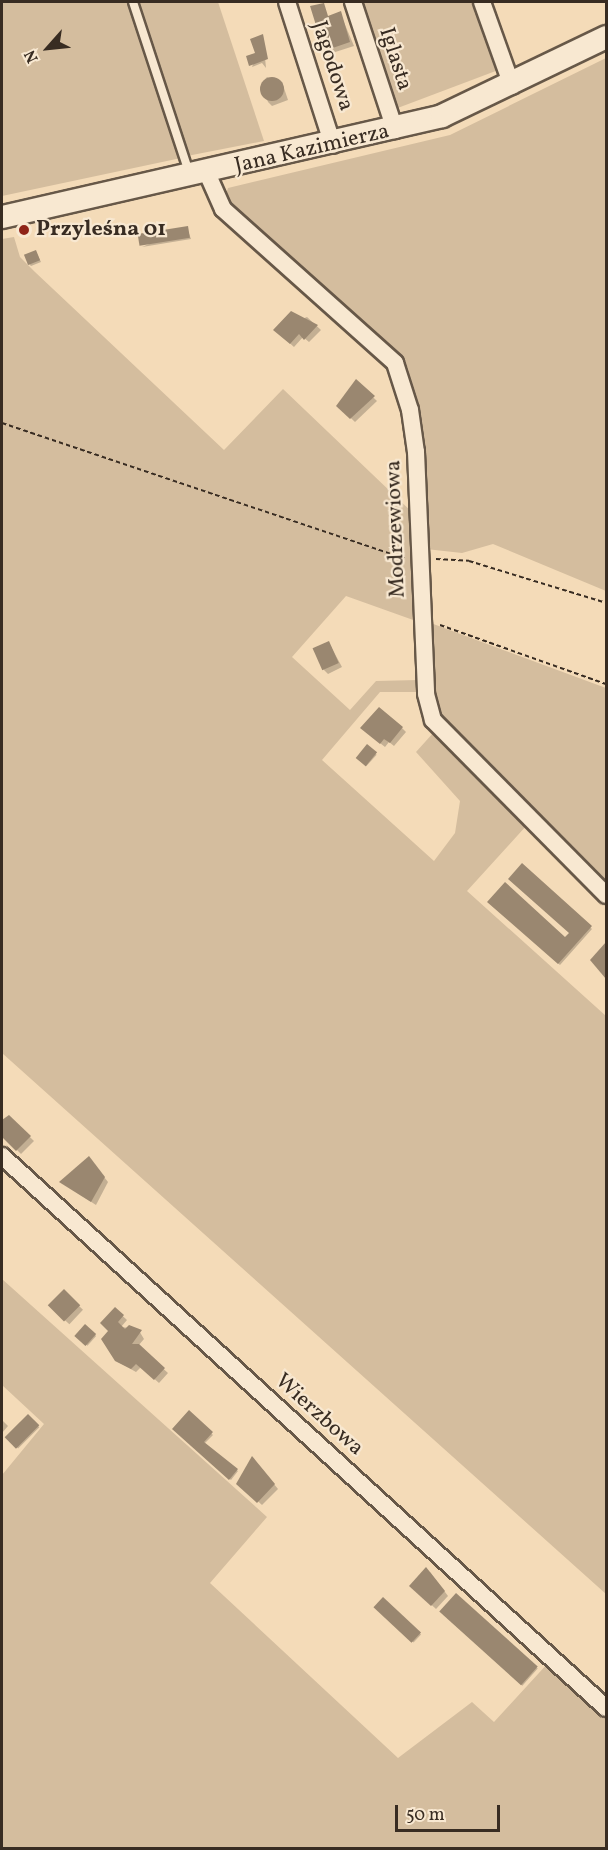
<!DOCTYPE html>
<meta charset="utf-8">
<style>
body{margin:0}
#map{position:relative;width:608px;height:1850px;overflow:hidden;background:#f4dbb8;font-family:Vollkorn,serif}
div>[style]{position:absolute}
.green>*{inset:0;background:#d4bd9e}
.shadow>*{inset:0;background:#0003;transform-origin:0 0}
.building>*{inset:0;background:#9a8770;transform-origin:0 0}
.round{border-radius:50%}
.path>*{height:2px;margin-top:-1px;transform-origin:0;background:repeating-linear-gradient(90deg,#382c22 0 4.5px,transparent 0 7.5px)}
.roads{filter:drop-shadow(2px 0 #675848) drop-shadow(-2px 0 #675848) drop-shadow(0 2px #675848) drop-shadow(0 -2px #675848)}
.lane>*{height:8px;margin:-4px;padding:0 4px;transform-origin:4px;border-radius:4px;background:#f8e8d1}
.street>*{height:16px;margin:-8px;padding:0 8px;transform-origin:8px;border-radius:8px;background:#f8e8d1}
.secondary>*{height:22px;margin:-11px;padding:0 11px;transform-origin:11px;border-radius:11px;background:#f8e8d1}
.dots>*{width:16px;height:16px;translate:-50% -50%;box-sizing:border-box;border:3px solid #f8e8d1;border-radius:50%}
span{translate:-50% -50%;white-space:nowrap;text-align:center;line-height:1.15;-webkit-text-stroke:4.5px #f8e8d1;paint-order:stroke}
.street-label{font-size:22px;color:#382c22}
.poi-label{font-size:22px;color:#382c22;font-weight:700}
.left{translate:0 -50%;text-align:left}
.frame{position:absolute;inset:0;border:3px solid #382c22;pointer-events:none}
.north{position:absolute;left:18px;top:18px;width:60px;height:60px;-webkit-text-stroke:4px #f8e8d1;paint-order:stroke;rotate:243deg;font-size:16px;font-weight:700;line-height:24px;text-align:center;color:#382c22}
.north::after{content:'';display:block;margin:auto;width:21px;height:27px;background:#382c22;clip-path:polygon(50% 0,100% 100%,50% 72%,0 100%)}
.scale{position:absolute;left:395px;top:1805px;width:105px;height:27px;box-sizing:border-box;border:3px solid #382c22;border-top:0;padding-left:8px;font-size:18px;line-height:21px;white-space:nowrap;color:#382c22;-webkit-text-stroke:4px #f8e8d1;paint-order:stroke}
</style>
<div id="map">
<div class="green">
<i style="clip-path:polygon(2px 2px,128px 2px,181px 158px,2px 196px)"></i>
<i style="clip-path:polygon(139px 2px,218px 2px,264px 141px,187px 156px)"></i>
<i style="clip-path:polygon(360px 2px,477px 2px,501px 69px,395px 109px)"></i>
<i style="clip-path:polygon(606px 58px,606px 591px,493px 544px,462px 553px,426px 549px,422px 449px,408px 368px,224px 200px,228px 188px,450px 135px)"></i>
<i style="clip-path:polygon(14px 237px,20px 257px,35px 272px,224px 450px,283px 389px,415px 515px,416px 621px,346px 596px,292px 657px,350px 710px,376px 681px,418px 680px,419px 692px,380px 692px,322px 760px,434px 861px,455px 833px,460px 801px,416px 752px,434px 732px,527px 825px,467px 891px,606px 1016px,606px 1594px,2px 1053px,2px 239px)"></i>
<i style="clip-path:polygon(428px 622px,606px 688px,606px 883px,433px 712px)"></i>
<i style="clip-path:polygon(2px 1279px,267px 1517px,210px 1583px,398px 1758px,472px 1702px,494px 1722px,549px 1662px,606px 1714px,606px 1848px,2px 1848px,2px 1475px,44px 1424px,2px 1385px)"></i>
</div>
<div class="shadow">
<i style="clip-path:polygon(340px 13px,354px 46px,329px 54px,328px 17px)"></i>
<i style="clip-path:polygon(263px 36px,266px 68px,262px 63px,252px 67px)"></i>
<i style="clip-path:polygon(267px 77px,282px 82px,288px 100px,272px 106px,268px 102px,262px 83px)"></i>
<i style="clip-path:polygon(187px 228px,191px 239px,142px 247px)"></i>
<i style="clip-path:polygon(36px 252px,41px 262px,31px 266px,29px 264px)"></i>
<i style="clip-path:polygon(307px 317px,321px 330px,309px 342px,303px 337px,294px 347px,275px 330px)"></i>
<i style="clip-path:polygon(356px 381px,377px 401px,355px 422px,338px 406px)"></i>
<i style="clip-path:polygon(329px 643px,342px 667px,328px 674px,324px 670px)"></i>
<i style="clip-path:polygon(402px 728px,406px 732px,394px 746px,389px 742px,385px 747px,366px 732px)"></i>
<i style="left:367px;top:746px;width:13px;height:16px;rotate:42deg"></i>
<i style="clip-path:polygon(522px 865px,592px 929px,560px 965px,489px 902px,566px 939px,571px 933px)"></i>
<i style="clip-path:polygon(9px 1117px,34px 1141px,21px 1154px,2px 1135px)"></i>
<i style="clip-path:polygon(89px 1158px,108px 1182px,96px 1205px,65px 1185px)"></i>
<i style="left:64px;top:1292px;width:26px;height:20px;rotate:43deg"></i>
<i style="clip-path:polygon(115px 1309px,127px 1320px,121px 1327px,138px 1329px,144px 1339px,138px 1346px,168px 1373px,159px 1383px,141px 1367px,136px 1372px,118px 1362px,110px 1331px)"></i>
<i style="left:85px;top:1326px;width:15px;height:13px;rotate:42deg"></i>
<i style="clip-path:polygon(189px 1412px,213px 1435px,204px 1444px,238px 1471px,231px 1480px,174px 1429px)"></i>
<i style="left:28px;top:1416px;width:16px;height:30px;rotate:45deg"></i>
<i style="clip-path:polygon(2px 1420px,8px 1426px,2px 1433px)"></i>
<i style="clip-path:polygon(253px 1458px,278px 1489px,262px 1505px,238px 1483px)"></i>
<i style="clip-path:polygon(430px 1572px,448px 1596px,436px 1609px,411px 1586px)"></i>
<i style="left:456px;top:1595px;width:110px;height:23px;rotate:42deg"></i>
<i style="left:383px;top:1599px;width:52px;height:11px;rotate:43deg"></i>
</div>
<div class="building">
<i style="clip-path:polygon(324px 3px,328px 16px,341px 11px,350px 42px,324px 51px,310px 6px)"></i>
<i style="clip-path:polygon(263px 34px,268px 59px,249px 66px,246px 56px,255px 53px,250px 39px)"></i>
<i class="round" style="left:260px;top:77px;width:24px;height:24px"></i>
<i style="left:188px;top:226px;width:12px;height:51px;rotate:81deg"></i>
<i style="left:36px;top:250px;width:11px;height:13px;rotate:68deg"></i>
<i style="clip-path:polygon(291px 311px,318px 325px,304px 340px,299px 334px,290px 344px,273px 330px)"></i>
<i style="clip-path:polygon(356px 379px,375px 396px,350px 419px,336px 406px)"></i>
<i style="left:329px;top:641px;width:24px;height:18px;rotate:66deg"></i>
<i style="clip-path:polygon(379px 707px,403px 727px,390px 743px,384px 739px,380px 744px,360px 728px)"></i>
<i style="left:367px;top:744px;width:13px;height:18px;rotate:39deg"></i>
<i style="clip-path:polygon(522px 863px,592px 926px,558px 964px,487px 902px,505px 882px,565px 937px,569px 933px,508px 879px)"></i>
<i style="clip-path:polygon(606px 942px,606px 979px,590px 960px)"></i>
<i style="clip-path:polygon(9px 1115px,31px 1136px,16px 1151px,2px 1137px,2px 1120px)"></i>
<i style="clip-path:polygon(89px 1156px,105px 1177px,91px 1202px,59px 1182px)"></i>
<i style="left:64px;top:1289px;width:23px;height:23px;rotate:45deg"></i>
<i style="clip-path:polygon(115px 1307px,124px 1315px,118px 1322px,125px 1329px,129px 1325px,142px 1330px,132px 1344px,139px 1344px,165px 1368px,154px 1380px,136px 1364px,131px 1369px,115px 1361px,101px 1339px,108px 1331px,100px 1323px)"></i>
<i style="left:85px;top:1324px;width:15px;height:16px;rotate:42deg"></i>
<i style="clip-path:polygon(189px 1410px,213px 1432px,204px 1442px,238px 1469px,229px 1480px,172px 1429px)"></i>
<i style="left:28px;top:1414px;width:16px;height:33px;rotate:45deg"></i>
<i style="clip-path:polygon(252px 1456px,275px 1484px,257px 1503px,236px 1484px)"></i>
<i style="clip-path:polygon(426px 1567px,445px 1591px,431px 1606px,409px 1586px)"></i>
<i style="left:456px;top:1593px;width:110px;height:25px;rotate:42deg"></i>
<i style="left:383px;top:1597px;width:52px;height:14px;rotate:43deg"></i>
</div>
<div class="path">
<i style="left:2px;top:423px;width:426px;rotate:18.6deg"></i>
<i style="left:436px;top:559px;width:33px;rotate:3deg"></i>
<i style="left:469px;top:561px;width:143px;rotate:17deg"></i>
<i style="left:440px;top:625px;width:176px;rotate:19.6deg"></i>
</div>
<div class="roads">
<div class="lane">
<i style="left:133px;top:2px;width:179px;rotate:71.8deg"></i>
</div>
<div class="street">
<i style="left:287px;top:2px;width:150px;rotate:72.2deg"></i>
<i style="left:353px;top:2px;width:135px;rotate:71.8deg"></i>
<i style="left:482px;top:2px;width:89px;rotate:70.3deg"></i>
<i style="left:207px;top:173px;width:39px;rotate:66deg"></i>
<i style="left:223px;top:209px;width:231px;rotate:41.8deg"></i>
<i style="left:395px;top:363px;width:49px;rotate:72.3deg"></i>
<i style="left:410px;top:410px;width:42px;rotate:81.9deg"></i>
<i style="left:416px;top:452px;width:242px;rotate:87.6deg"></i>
<i style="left:426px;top:694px;width:27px;rotate:75deg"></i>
<i style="left:433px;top:720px;width:246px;rotate:45.3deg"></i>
<i style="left:2px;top:1156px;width:818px;rotate:42.42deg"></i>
</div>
<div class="secondary">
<i style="left:2px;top:217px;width:451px;rotate:-12.9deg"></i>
<i style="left:442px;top:116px;width:182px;rotate:-25.7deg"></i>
</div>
</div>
<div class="dots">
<i style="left:24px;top:230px;background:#8f2418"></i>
</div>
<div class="street-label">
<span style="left:395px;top:59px;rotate:72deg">Iglasta</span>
<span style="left:332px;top:66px;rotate:72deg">Jagodowa</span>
<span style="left:312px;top:149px;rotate:-13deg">Jana Kazimierza</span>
<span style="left:396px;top:529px;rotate:-92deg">Modrzewiowa</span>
<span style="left:319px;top:1415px;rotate:42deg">Wierzbowa</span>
</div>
<div class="poi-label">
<span class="left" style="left:36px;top:230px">Przyleśna 01</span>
</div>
<div class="frame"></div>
<div class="north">N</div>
<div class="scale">50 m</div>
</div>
